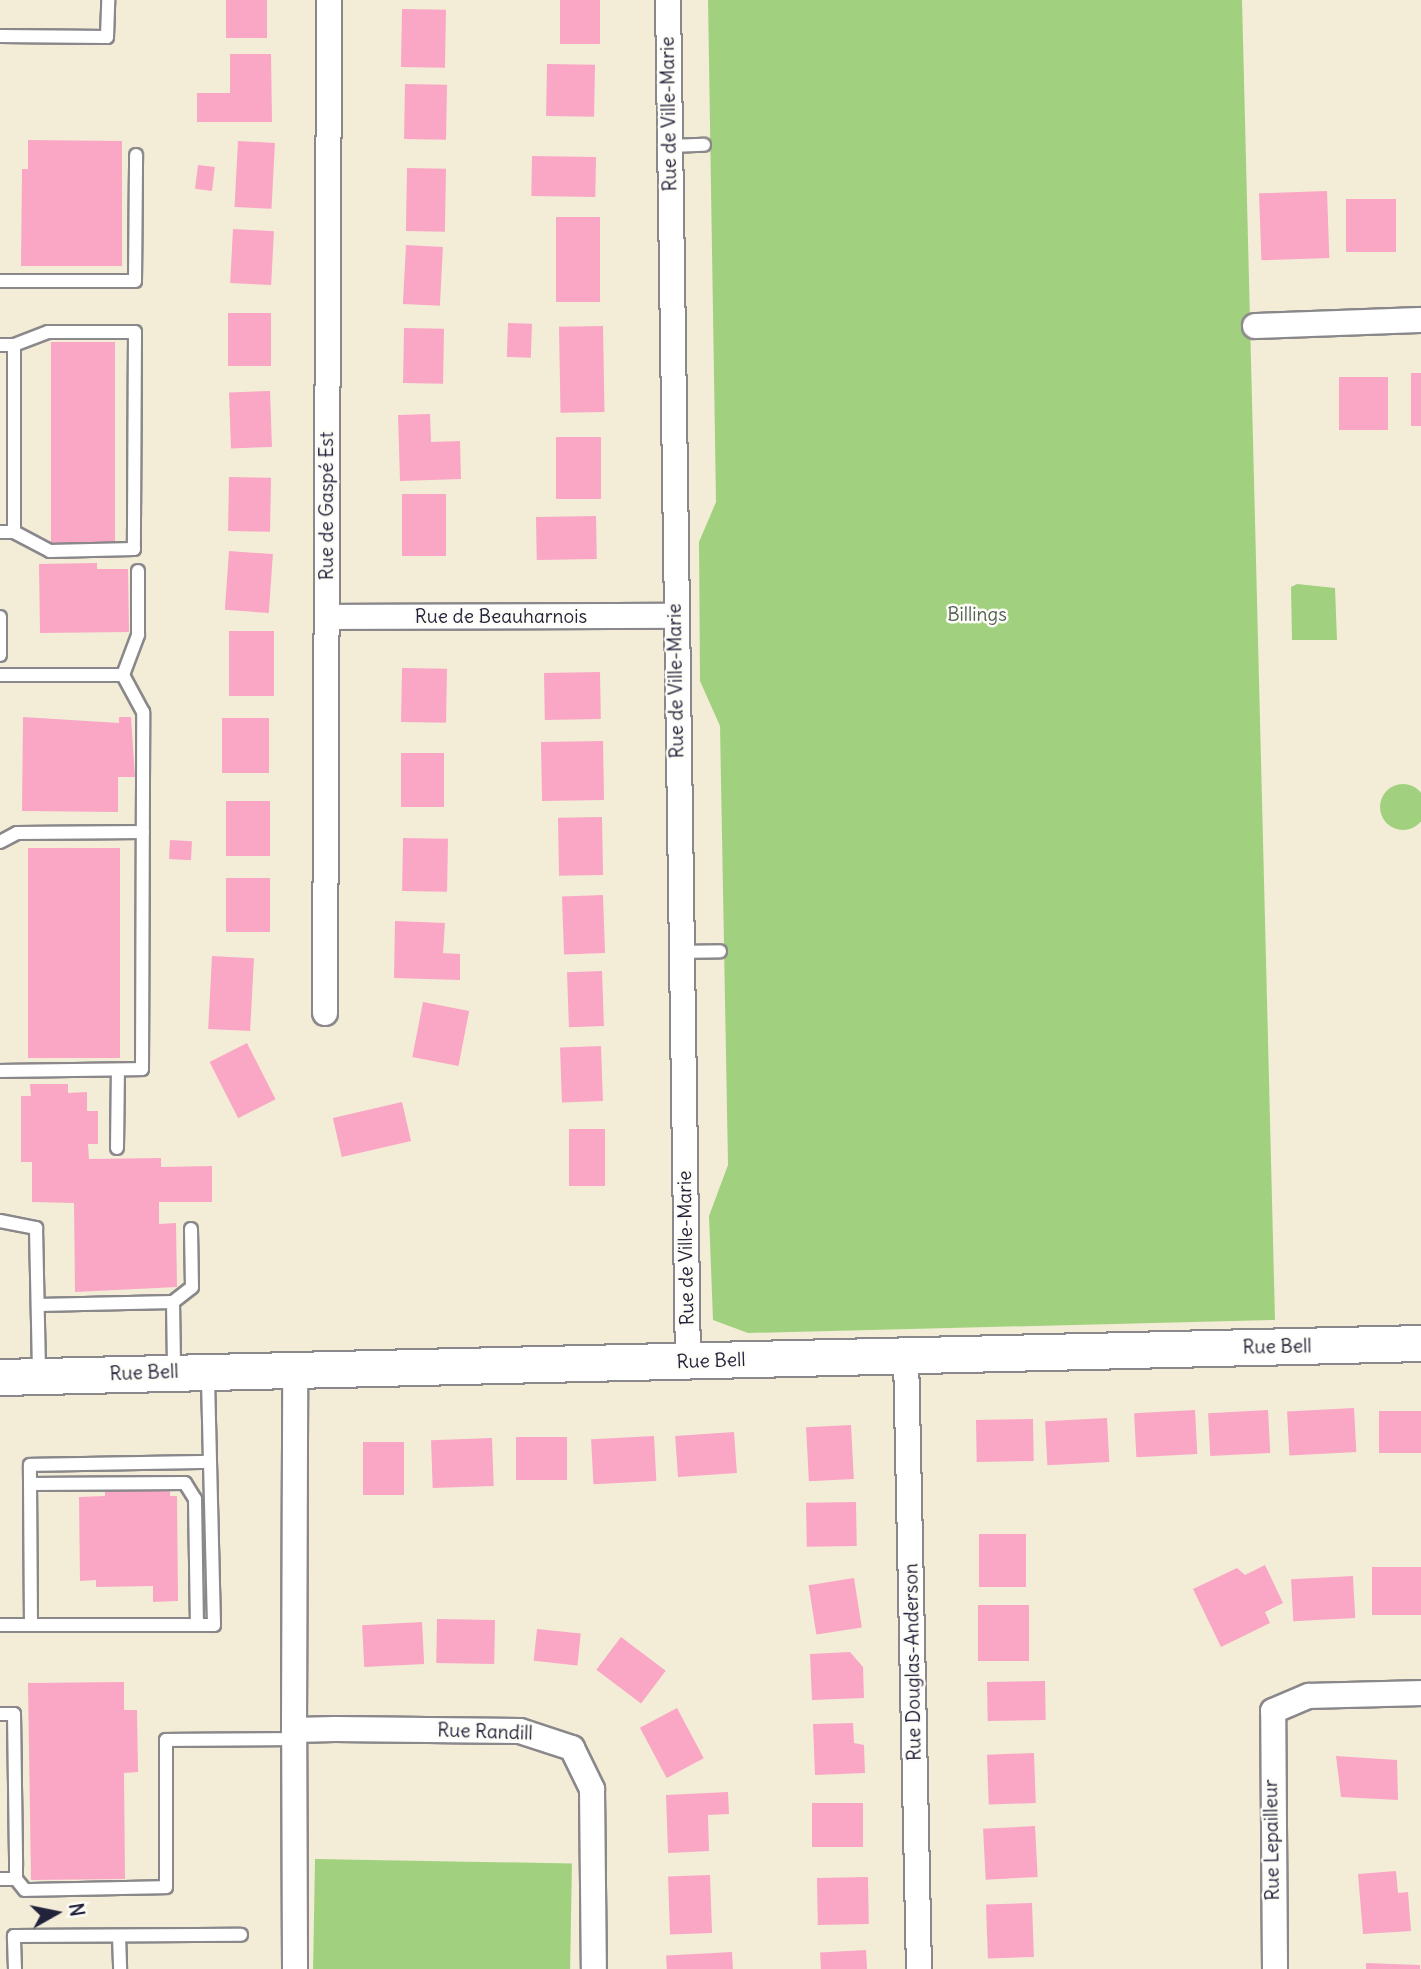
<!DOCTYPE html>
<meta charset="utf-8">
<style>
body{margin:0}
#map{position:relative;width:1421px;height:1969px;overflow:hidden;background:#f3edd8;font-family:Delius,sans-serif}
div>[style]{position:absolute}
.green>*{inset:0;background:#a1d17f;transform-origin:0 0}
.round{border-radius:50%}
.building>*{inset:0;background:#f9a7c5;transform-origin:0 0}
.roads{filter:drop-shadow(2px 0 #8a888a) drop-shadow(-2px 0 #8a888a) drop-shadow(0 2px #8a888a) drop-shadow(0 -2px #8a888a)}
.lane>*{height:12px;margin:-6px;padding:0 6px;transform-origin:6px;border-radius:6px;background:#fff}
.street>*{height:24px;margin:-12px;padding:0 12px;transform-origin:12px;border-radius:12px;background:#fff}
.secondary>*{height:35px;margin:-17.5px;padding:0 17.5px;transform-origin:17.5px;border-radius:17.5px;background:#fff}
span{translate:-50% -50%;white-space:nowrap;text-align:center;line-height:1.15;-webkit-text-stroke:5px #fdfcf7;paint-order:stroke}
.street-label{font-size:19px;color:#22223b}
.park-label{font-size:19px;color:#4e5f53}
.north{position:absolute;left:21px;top:1878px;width:70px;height:70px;-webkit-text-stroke:5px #fdfcf7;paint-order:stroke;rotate:81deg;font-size:19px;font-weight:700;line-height:28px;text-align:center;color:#22223b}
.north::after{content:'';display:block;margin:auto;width:24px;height:32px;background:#22223b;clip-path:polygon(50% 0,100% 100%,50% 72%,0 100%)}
</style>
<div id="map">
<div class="green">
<i style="clip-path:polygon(708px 0,1242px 0,1275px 1320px,748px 1333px,713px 1320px,709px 1216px,728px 1165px,720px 726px,700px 681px,699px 542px,716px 502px)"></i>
<i style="clip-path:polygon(1297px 584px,1335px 588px,1337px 640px,1292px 640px,1291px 587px)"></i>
<i class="round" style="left:1380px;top:784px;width:46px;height:46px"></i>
<i style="left:315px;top:1859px;width:257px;height:110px;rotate:1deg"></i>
</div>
<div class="building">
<i style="left:226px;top:0;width:41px;height:38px"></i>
<i style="left:560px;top:0;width:40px;height:44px"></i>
<i style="left:402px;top:9px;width:44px;height:58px;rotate:1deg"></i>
<i style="clip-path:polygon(230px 54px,271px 54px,272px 122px,197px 122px,197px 93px,230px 93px)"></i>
<i style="left:547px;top:64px;width:48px;height:52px;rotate:1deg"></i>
<i style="left:405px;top:84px;width:42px;height:55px;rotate:1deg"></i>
<i style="clip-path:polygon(28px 140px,122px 141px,122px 266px,21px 266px,22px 169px,28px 169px)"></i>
<i style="left:238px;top:141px;width:37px;height:66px;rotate:3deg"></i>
<i style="left:532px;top:156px;width:64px;height:40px;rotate:1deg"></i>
<i style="left:198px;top:165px;width:17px;height:24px;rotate:7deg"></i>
<i style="left:407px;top:168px;width:39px;height:63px;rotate:1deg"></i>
<i style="left:1327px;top:191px;width:67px;height:68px;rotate:88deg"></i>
<i style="left:1346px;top:199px;width:50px;height:53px"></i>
<i style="left:556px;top:217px;width:44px;height:85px"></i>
<i style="left:233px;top:229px;width:41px;height:54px;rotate:3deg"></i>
<i style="left:406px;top:245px;width:37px;height:59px;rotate:3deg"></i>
<i style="left:228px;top:313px;width:43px;height:53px"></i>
<i style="left:508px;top:323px;width:24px;height:34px;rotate:2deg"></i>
<i style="left:603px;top:326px;width:86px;height:44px;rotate:89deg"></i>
<i style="left:404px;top:328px;width:40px;height:55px;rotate:1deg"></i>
<i style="left:51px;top:342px;width:64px;height:203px"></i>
<i style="left:1411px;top:373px;width:10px;height:53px"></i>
<i style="left:1339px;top:377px;width:49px;height:53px"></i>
<i style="left:270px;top:391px;width:56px;height:41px;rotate:88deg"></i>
<i style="clip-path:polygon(430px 414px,431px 442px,460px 441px,461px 479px,400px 481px,398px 415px)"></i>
<i style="left:556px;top:437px;width:45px;height:62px"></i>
<i style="left:229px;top:477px;width:42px;height:54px;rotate:1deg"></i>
<i style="left:402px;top:494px;width:44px;height:62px"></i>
<i style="left:596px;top:516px;width:43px;height:60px;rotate:89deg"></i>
<i style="left:229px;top:551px;width:44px;height:59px;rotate:4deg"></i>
<i style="clip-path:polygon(97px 563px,97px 569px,128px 569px,129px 632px,40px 633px,39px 564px)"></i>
<i style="left:229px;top:631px;width:45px;height:65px"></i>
<i style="left:402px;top:668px;width:45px;height:54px;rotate:1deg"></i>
<i style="left:600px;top:672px;width:47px;height:56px;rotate:89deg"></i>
<i style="clip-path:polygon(23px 717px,119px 723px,119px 717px,131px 717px,135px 777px,118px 777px,118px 812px,22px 811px)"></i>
<i style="left:269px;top:718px;width:55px;height:47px;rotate:90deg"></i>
<i style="left:603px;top:741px;width:59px;height:62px;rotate:89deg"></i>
<i style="left:401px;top:753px;width:43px;height:54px"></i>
<i style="left:226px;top:801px;width:44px;height:55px"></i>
<i style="left:602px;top:817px;width:58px;height:44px;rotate:89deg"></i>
<i style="left:403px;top:838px;width:45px;height:53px;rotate:1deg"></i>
<i style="left:170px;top:840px;width:22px;height:19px;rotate:3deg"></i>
<i style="left:28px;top:848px;width:92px;height:210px"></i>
<i style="left:226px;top:878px;width:44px;height:54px"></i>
<i style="left:603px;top:895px;width:58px;height:41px;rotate:88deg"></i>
<i style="clip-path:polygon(395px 921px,445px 923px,443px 953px,460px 954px,460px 980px,394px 978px)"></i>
<i style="left:212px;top:956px;width:42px;height:73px;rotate:3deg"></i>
<i style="left:602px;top:971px;width:55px;height:35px;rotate:88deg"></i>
<i style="left:423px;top:1002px;width:47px;height:56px;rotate:11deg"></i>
<i style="left:247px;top:1043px;width:63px;height:42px;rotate:63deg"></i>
<i style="left:601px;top:1046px;width:55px;height:41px;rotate:88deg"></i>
<i style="clip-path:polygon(30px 1084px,68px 1084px,68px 1093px,87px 1092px,87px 1111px,98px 1111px,98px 1144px,88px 1144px,89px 1159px,161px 1158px,161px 1167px,212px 1166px,212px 1202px,159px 1202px,159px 1224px,176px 1223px,177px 1287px,75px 1292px,74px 1203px,32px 1202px,32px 1162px,21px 1162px,21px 1096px,31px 1096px)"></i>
<i style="left:402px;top:1102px;width:40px;height:71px;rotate:77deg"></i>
<i style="left:569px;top:1129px;width:36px;height:57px"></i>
<i style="left:1354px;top:1408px;width:44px;height:67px;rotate:87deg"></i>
<i style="left:1195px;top:1410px;width:44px;height:61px;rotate:87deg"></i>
<i style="left:1268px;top:1410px;width:43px;height:60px;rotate:87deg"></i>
<i style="left:1421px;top:1411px;width:42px;height:42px;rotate:90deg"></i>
<i style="left:1107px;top:1418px;width:44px;height:62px;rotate:87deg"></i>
<i style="left:1033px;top:1419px;width:42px;height:57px;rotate:89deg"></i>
<i style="left:851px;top:1425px;width:54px;height:45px;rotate:87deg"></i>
<i style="left:734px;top:1432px;width:41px;height:59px;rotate:86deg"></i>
<i style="left:654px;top:1436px;width:45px;height:63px;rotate:87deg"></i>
<i style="left:567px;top:1437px;width:43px;height:51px;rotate:90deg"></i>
<i style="left:492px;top:1438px;width:48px;height:61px;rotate:88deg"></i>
<i style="left:404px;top:1442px;width:53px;height:41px;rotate:90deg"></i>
<i style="clip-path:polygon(105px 1487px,170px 1487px,170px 1496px,177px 1496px,178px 1601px,153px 1602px,153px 1586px,96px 1587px,96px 1580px,80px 1581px,79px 1497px,105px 1496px)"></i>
<i style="left:856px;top:1502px;width:44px;height:50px;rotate:89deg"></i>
<i style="left:979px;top:1534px;width:47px;height:53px"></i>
<i style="clip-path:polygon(1265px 1565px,1283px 1603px,1265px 1612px,1270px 1623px,1221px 1647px,1193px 1589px,1237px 1568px,1245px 1575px)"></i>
<i style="left:1421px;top:1567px;width:48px;height:49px;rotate:90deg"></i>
<i style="left:1353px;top:1576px;width:42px;height:62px;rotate:87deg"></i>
<i style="left:854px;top:1578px;width:50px;height:46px;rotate:81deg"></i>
<i style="left:978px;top:1605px;width:51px;height:56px"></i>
<i style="left:437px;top:1619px;width:58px;height:44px;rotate:1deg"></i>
<i style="left:422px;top:1622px;width:42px;height:60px;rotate:87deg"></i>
<i style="left:537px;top:1629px;width:44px;height:32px;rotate:6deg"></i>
<i style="left:621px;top:1637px;width:56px;height:41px;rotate:37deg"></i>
<i style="clip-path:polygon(850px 1652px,863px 1667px,864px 1698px,812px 1700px,810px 1654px)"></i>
<i style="left:1045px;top:1681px;width:39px;height:58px;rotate:89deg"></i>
<i style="clip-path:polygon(124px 1682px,124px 1710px,137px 1710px,138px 1772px,124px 1773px,125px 1879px,31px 1880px,28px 1683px)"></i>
<i style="left:677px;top:1708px;width:57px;height:42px;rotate:62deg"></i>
<i style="clip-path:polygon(853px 1723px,854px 1743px,864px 1745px,865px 1773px,815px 1775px,813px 1724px)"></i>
<i style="left:1034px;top:1753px;width:50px;height:47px;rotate:88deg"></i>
<i style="clip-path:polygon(1336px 1756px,1397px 1760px,1398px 1800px,1341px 1797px)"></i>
<i style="clip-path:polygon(728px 1792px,729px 1814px,708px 1815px,709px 1851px,668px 1853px,666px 1795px)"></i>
<i style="left:812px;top:1803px;width:51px;height:44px"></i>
<i style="left:1035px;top:1826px;width:51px;height:52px;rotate:87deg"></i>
<i style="clip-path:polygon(1396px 1871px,1398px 1893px,1408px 1892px,1411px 1931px,1363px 1934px,1358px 1874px)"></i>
<i style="left:710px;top:1875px;width:58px;height:42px;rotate:88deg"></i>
<i style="left:868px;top:1877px;width:47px;height:51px;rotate:89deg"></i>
<i style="left:1032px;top:1903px;width:54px;height:46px;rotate:88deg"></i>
<i style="left:866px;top:1950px;width:19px;height:46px;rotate:87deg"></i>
<i style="left:732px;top:1952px;width:17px;height:66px;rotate:87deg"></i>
<i style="clip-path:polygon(1366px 1963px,1420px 1965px,1420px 1969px,1366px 1969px)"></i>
</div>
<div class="roads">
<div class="lane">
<i style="left:0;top:36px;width:107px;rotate:0.5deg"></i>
<i style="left:107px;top:37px;width:37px;rotate:-88deg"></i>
<i style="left:669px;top:146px;width:35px;rotate:-2deg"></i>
<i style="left:0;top:281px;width:135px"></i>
<i style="left:135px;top:281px;width:126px;rotate:-89.5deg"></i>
<i style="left:0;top:345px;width:14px"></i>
<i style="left:14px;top:345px;width:187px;rotate:90deg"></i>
<i style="left:14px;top:532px;width:14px;rotate:180deg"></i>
<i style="left:14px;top:345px;width:36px;rotate:-21deg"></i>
<i style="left:48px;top:332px;width:87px"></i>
<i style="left:135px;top:332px;width:217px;rotate:90.3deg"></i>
<i style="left:134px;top:549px;width:84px;rotate:178.6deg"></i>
<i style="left:50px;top:551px;width:41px;rotate:-152.2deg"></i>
<i style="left:0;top:617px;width:38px;rotate:90deg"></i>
<i style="left:0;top:675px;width:123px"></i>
<i style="left:0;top:842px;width:19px;rotate:-28deg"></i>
<i style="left:17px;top:833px;width:126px;rotate:-0.5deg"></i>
<i style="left:681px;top:952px;width:39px;rotate:-1deg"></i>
<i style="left:0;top:1071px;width:142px;rotate:-0.8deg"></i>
<i style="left:142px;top:1069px;width:357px;rotate:-89.8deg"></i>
<i style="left:143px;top:712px;width:42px;rotate:-118.4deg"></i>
<i style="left:123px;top:675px;width:43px;rotate:-69.4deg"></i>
<i style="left:138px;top:635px;width:64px;rotate:-90deg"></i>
<i style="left:117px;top:1148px;width:78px;rotate:-89.3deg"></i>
<i style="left:0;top:1221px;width:37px;rotate:11deg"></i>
<i style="left:36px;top:1228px;width:148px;rotate:88.8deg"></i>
<i style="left:173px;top:1302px;width:24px;rotate:-38deg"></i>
<i style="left:192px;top:1287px;width:58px;rotate:-91deg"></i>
<i style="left:38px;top:1305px;width:135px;rotate:-1.3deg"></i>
<i style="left:173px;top:1302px;width:67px;rotate:89.1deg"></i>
<i style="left:30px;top:1484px;width:155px;rotate:-0.4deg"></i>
<i style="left:185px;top:1483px;width:19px;rotate:58deg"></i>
<i style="left:195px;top:1499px;width:126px;rotate:89.1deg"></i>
<i style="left:0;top:1625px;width:214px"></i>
<i style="left:214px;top:1625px;width:251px;rotate:-91.4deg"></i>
<i style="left:31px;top:1625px;width:160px;rotate:-90.4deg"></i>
<i style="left:30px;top:1465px;width:179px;rotate:-1deg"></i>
<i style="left:0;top:1714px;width:14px"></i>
<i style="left:14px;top:1714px;width:152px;rotate:89.2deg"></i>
<i style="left:16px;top:1866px;width:13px;rotate:90deg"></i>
<i style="left:16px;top:1879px;width:16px;rotate:180deg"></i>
<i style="left:16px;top:1879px;width:14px;rotate:51deg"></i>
<i style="left:25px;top:1890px;width:141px;rotate:-1.2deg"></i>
<i style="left:166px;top:1887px;width:147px;rotate:-90deg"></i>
<i style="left:166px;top:1740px;width:129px;rotate:-0.4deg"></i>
<i style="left:119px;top:1936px;width:33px;rotate:88deg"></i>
<i style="left:15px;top:1969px;width:33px;rotate:-92deg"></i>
<i style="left:14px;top:1936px;width:227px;rotate:-0.3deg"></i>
</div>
<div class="street">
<i style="left:668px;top:0;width:1361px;rotate:89.16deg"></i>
<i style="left:1255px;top:326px;width:166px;rotate:-2.1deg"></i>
<i style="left:327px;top:617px;width:348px;rotate:-0.2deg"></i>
<i style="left:325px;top:1013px;width:1013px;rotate:-89.77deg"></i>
<i style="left:906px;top:1355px;width:614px;rotate:88.79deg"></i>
<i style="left:294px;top:1730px;width:360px;rotate:-89.8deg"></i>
<i style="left:295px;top:1969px;width:239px;rotate:-90.2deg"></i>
<i style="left:294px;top:1730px;width:41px;rotate:-1.4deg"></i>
<i style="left:335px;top:1729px;width:185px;rotate:0.6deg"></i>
<i style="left:520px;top:1731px;width:55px;rotate:18.1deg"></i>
<i style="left:572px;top:1748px;width:46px;rotate:64deg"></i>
<i style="left:592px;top:1789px;width:180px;rotate:89.4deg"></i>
<i style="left:1275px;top:1969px;width:258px;rotate:-90.4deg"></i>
<i style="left:1273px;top:1711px;width:39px;rotate:-23deg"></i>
<i style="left:1309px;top:1696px;width:112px;rotate:-1.5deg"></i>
</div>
<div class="secondary">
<i style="left:0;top:1377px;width:1421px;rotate:-1.37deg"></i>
</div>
</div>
<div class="street-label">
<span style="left:669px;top:114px;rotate:-91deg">Rue de Ville-Marie</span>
<span style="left:327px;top:506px;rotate:-90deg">Rue de Gaspé Est</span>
<span style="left:501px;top:617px">Rue de Beauharnois</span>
<span style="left:676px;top:681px;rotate:-91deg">Rue de Ville-Marie</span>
<span style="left:686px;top:1248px;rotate:-91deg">Rue de Ville-Marie</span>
<span style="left:1277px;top:1347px;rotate:-1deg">Rue Bell</span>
<span style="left:711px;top:1361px;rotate:-2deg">Rue Bell</span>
<span style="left:144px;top:1373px;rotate:-2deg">Rue Bell</span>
<span style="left:913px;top:1662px;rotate:-91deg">Rue Douglas-Anderson</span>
<span style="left:485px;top:1732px;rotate:2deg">Rue Randill</span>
<span style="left:1272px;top:1840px;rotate:-91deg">Rue Lepailleur</span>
</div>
<div class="park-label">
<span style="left:977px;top:615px">Billings</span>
</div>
<div class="north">N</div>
</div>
